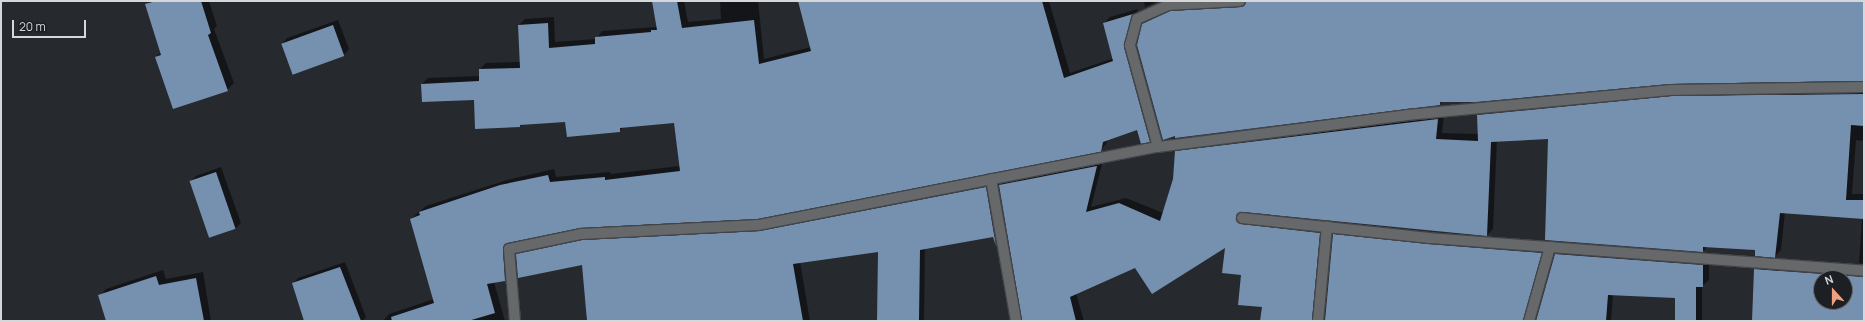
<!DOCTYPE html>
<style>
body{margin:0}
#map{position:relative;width:1865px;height:322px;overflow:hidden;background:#26292d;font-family:Manrope,sans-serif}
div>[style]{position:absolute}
.shadow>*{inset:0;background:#0007}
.building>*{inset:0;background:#7691b0;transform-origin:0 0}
.roads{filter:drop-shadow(1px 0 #424549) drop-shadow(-1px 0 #424549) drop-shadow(0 1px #424549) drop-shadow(0 -1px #424549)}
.minor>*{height:10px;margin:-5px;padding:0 5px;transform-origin:5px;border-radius:5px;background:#66686a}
span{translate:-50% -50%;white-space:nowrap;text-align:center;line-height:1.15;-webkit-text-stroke:4px #1c1f23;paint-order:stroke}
.frame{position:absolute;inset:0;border:2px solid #d5d7d9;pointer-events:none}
.north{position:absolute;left:1813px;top:270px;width:40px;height:40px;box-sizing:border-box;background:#1c1f23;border:1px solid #66696c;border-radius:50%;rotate:339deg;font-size:11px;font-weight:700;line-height:16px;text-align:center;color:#d5d7d9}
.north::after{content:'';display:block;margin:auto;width:14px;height:18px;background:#f2a07f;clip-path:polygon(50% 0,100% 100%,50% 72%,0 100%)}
.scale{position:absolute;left:12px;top:20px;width:74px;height:18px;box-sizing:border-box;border:2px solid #d5d7d9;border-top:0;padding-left:5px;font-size:12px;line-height:14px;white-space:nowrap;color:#d5d7d9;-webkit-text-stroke:3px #1c1f23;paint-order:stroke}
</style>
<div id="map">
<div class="shadow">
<i style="clip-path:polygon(150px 1px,209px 1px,217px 26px,214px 29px,234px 83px,227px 90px,156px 57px,161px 52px,146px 5px)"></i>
<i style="clip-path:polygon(653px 1px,684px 1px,688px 22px,721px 19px,720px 1px,758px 1px,764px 59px,811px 47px,799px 1px,1049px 1px,1070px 73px,1114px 58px,1104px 23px,1110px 17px,1138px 9px,1129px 40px,1155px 135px,1149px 141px,1137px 129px,1108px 139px,1106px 144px,1100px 151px,580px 227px,508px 242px,511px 274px,505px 280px,494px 282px,505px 321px,383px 321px,389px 314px,434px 299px,411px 219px,426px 206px,507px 180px,554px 169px,556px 177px,610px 172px,611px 174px,680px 166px,675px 122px,624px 127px,619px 131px,566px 121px,523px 124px,520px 126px,475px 99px,422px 84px,428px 78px,480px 76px,480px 69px,486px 63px,521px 62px,519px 25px,525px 19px,554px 17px,555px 42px,596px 39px,602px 31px,656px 27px,658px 25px)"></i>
<i style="clip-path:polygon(1144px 1px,1159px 1px,1145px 7px)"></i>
<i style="clip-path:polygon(1864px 1px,1864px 80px,1670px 83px,1443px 101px,1439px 104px,1143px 24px,1150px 18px,1177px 6px,1247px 1px)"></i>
<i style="clip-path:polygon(338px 20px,349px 49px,344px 55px,293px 73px,282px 44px,287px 38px)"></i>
<i style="clip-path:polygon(1864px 88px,1864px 141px,1856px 140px,1852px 194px,1864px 194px,1864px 264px,1859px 263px,1862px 218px,1785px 212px,1781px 250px,1775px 257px,1756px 249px,1708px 246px,1703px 251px,1549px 138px,1497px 140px,1493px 229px,1487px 235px,1242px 210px,1242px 214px,1326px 227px,1323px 321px,1261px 321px,1263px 306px,1242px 274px,1226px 246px,1136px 267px,1076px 293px,1084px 321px,1023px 321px,1000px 185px,1006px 179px,1103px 160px,1091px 207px,1126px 198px,1163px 213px,1174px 179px,1176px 152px,1182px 145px,1444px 113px,1442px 133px,1479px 134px,1478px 115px,1484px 109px,1678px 91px)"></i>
<i style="clip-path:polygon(221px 167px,241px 223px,235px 229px,191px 181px,196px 176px)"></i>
<i style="clip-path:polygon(992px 182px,1002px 239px,997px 244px,994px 235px,925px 248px,924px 321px,878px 321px,879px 251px,800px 262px,810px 321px,586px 321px,587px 314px,583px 264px,517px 255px,523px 248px,589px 235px,767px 226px)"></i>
<i style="clip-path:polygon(1340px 228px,1547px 247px,1534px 321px,1326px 321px,1334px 235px)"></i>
<i style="clip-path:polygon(1562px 248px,1709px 259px,1709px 280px,1702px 286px,1702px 321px,1676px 321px,1676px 297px,1613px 294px,1611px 321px,1536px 321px,1556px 255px)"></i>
<i style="clip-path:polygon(345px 262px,366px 317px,363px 321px,305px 321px,293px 284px,298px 278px)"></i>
<i style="clip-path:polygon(evenodd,1762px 263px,1864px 270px,1864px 321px,1753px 321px,1755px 270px,1762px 263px,1821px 278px,1845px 278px,1845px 302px,1821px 302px,1821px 278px)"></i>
<i style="clip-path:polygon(163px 270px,166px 279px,203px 272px,211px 321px,107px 321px,100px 296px,106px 289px)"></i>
</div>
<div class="building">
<i style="clip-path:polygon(156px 1px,201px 1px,211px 33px,208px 35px,228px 91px,173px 109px,155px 57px,161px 55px,145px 4px)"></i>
<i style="clip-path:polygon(652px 1px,677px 1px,682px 28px,754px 20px,759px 64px,811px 51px,798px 1px,1042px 1px,1064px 78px,1113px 61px,1103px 23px,1133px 14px,1124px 47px,1150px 142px,1141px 144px,1137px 130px,1103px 142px,1101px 152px,758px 219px,581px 228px,508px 243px,505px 244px,503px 249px,505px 281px,487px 284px,495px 313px,468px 321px,392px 321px,391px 317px,434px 303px,410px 219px,420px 215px,419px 212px,500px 185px,548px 175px,550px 182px,605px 177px,605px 180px,680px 171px,674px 123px,620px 128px,620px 132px,567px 137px,565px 122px,520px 125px,520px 127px,475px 129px,474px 100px,422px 102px,421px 84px,479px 81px,479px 69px,520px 68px,518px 25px,548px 23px,549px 48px,595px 44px,595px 37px,651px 32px,651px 30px,657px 30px)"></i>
<i style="clip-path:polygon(1246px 1px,1864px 1px,1864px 81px,1671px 84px,1476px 102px,1440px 102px,1440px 105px,1175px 138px,1175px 136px,1163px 140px,1137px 45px,1142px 24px,1170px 11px,1240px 7px,1244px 6px)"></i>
<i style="left:333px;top:25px;width:33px;height:55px;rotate:70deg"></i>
<i style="clip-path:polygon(1864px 94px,1864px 126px,1851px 125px,1846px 200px,1864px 200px,1864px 219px,1780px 213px,1775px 258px,1755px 256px,1755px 250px,1703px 247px,1703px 252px,1545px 240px,1548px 139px,1491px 142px,1487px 236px,1243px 212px,1237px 214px,1236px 220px,1241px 224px,1320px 233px,1312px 321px,1260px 321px,1262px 307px,1238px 305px,1241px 275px,1222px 273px,1225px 248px,1152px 294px,1135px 268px,1070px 297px,1076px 321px,1022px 321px,999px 185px,1097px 166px,1086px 212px,1119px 203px,1160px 221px,1173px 179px,1175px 151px,1438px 119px,1436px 139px,1478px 141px,1477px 115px,1671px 96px)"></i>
<i style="left:216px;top:172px;width:60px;height:28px;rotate:71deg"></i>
<i style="clip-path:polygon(986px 187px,996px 246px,993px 237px,920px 250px,919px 321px,877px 321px,878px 252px,793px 264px,803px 321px,587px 321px,582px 265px,518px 278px,516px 254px,582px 240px,760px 231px)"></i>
<i style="clip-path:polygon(1333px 234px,1428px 244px,1542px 253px,1523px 321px,1325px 321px)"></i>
<i style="clip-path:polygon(1555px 254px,1703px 265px,1703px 287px,1696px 287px,1696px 321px,1675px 321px,1675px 298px,1608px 295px,1606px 321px,1536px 321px)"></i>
<i style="clip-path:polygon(340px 267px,361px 321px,304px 321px,292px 283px)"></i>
<i style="clip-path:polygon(evenodd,1754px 269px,1864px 277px,1864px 321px,1752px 321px,1754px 269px,1821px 278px,1845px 278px,1845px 302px,1821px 302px,1821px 278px)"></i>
<i style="clip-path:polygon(156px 276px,159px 285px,196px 278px,204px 321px,106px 321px,98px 295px)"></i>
</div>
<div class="roads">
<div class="minor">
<i style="left:1158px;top:147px;width:106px;rotate:-105.4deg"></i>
<i style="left:1130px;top:45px;width:27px;rotate:-75deg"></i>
<i style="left:1137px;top:19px;width:34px;rotate:-24deg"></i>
<i style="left:1168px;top:5px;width:72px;rotate:-3.2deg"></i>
<i style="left:991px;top:179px;width:144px;rotate:80deg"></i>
<i style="left:1242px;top:218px;width:188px;rotate:6.1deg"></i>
<i style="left:1429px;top:238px;width:436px;rotate:4.3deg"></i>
<i style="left:515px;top:321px;width:72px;rotate:-94.8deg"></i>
<i style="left:509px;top:249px;width:74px;rotate:-11.8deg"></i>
<i style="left:581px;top:234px;width:178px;rotate:-2.9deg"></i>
<i style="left:759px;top:225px;width:407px;rotate:-11.1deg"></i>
<i style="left:1158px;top:147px;width:251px;rotate:-7.3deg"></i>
<i style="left:1407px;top:115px;width:265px;rotate:-5.4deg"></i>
<i style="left:1671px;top:90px;width:193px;rotate:-0.9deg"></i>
<i style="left:1318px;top:321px;width:95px;rotate:-84.6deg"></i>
<i style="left:1529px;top:321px;width:77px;rotate:-74.2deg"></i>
</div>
</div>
<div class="frame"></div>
<div class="north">N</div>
<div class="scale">20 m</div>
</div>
